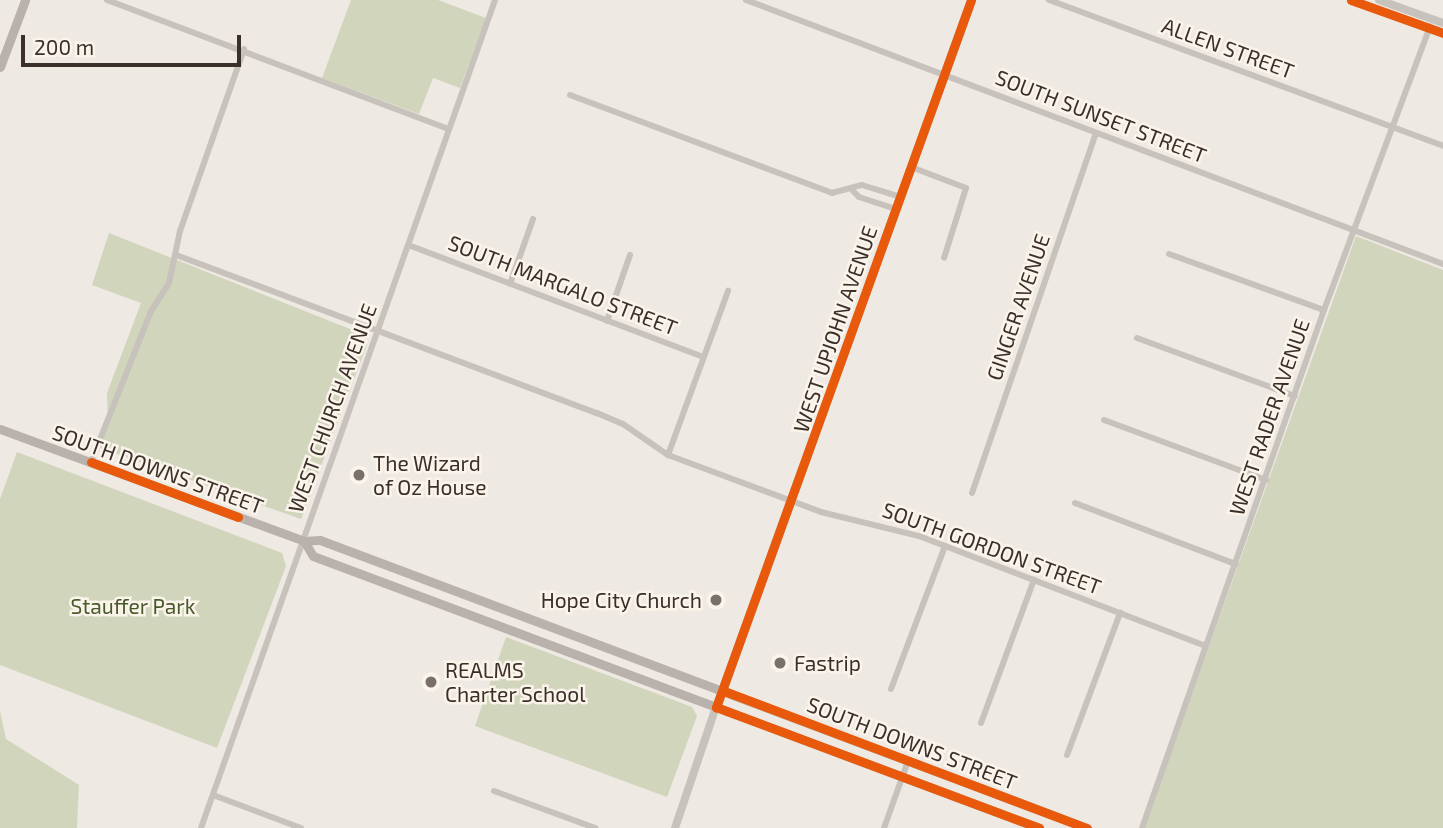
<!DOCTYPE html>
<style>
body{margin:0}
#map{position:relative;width:1443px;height:828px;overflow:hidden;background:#efe9e3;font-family:"Exo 2",sans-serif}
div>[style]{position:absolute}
.green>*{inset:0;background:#d0d5bc}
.minor>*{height:6px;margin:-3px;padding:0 3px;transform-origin:3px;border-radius:3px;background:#c8c2bc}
.tertiary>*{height:8px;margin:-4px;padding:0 4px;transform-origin:4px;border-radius:4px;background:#c8c2bc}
.secondary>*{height:9px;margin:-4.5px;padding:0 4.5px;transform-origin:4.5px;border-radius:4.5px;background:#b9b2ac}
.cycleway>*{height:9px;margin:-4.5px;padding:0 4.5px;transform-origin:4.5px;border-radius:4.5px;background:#e8590c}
.dots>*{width:19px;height:19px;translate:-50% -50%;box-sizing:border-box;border:4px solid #fbf4eb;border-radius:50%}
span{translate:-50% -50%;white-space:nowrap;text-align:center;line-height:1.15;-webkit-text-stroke:5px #fbf4eb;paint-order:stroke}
.street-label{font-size:21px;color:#3a2f29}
.poi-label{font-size:21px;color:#3a2f29}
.left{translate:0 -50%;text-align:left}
.right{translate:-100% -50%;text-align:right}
.park-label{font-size:21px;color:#485a2b}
.scale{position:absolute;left:21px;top:35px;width:220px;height:32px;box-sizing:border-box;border:4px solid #3a2f29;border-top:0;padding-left:9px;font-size:21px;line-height:24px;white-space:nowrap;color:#3a2f29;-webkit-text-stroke:5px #fbf4eb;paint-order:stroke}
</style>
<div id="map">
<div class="green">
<i style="clip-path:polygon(351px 0,438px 0,486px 18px,460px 88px,433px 78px,419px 114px,322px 78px)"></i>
<i style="clip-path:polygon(109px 233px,365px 335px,367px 345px,301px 519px,100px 448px,108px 419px,107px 393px,141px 303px,92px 285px)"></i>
<i style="clip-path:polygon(1356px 236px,1443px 270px,1443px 828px,1144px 828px)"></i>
<i style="clip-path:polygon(17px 452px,282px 553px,286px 566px,217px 748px,0 665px,0 499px)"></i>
<i style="clip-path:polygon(506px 637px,692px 707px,697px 716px,667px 797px,475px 726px)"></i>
<i style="clip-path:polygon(0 711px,6px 739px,79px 785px,77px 828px,0 828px)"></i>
</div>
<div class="minor">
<i style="left:107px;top:0;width:365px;rotate:20.7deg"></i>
<i style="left:746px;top:0;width:745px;rotate:20.74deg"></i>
<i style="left:1049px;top:0;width:420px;rotate:20.3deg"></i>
<i style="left:570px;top:95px;width:280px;rotate:20.5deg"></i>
<i style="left:832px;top:193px;width:31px;rotate:-15deg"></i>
<i style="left:862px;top:185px;width:41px;rotate:17.1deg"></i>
<i style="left:911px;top:167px;width:59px;rotate:20.9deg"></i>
<i style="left:966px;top:188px;width:73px;rotate:107.4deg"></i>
<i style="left:853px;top:191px;width:8px;rotate:45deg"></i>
<i style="left:859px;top:197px;width:39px;rotate:18deg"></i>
<i style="left:411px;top:246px;width:312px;rotate:20.8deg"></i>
<i style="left:1169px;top:254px;width:165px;rotate:19.9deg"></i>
<i style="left:176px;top:255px;width:450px;rotate:20.6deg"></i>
<i style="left:597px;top:413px;width:28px;rotate:23deg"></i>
<i style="left:623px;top:424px;width:55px;rotate:34.6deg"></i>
<i style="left:668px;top:455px;width:163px;rotate:20.4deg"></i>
<i style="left:821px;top:512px;width:101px;rotate:13.8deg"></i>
<i style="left:919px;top:536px;width:307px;rotate:21deg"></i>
<i style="left:510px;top:284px;width:69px;rotate:-70.5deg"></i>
<i style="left:607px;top:321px;width:70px;rotate:-70.8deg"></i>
<i style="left:1137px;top:338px;width:168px;rotate:20.2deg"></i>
<i style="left:1104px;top:420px;width:173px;rotate:20.3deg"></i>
<i style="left:668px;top:455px;width:175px;rotate:-69.9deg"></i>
<i style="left:91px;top:462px;width:162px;rotate:-68.3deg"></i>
<i style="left:151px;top:311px;width:33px;rotate:-57deg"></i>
<i style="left:169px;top:283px;width:53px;rotate:-78.1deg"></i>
<i style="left:180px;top:231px;width:193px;rotate:-70.6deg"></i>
<i style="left:972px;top:493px;width:381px;rotate:-71deg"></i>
<i style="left:1075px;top:503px;width:172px;rotate:20.8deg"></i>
<i style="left:891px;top:689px;width:153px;rotate:-69.3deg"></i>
<i style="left:981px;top:723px;width:153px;rotate:-69.7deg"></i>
<i style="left:1067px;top:755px;width:152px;rotate:-69.5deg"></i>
<i style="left:494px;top:791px;width:108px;rotate:20.1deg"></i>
<i style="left:213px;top:795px;width:94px;rotate:20.6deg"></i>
<i style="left:201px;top:828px;width:879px;rotate:-70.45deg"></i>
<i style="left:884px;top:828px;width:71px;rotate:-70.3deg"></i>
<i style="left:1142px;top:828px;width:549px;rotate:-70.64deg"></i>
<i style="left:1324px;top:310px;width:303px;rotate:-69.5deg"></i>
</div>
<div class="tertiary">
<i style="left:1351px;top:0;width:98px;rotate:19.7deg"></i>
<i style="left:1379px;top:0;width:68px;rotate:19.8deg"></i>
<i style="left:675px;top:828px;width:128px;rotate:-71.3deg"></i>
</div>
<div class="secondary">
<i style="left:0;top:67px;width:72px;rotate:-69.5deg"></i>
<i style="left:0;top:429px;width:324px;rotate:20.2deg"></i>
<i style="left:304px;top:541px;width:16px;rotate:-4deg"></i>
<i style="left:320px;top:540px;width:819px;rotate:20.58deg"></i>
<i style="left:304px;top:541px;width:17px;rotate:59deg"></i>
<i style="left:313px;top:556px;width:775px;rotate:20.54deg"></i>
<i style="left:716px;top:707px;width:752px;rotate:-70.17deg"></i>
</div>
<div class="cycleway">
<i style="left:971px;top:0;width:752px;rotate:109.83deg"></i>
<i style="left:716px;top:707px;width:345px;rotate:20.5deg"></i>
<i style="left:1351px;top:0;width:98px;rotate:19.7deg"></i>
<i style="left:91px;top:462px;width:157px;rotate:20.5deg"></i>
<i style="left:724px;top:691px;width:388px;rotate:20.7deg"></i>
</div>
<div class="dots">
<i style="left:359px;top:475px;background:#79706a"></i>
<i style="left:716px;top:600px;background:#79706a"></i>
<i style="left:780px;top:663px;background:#79706a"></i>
<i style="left:431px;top:682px;background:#79706a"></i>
</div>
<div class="street-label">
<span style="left:1228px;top:48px;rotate:20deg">ALLEN STREET</span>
<span style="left:1101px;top:116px;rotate:21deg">SOUTH SUNSET STREET</span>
<span style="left:563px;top:285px;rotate:21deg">SOUTH MARGALO STREET</span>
<span style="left:1018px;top:307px;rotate:-71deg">GINGER AVENUE</span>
<span style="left:835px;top:329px;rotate:-71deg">WEST UPJOHN AVENUE</span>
<span style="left:332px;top:408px;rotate:-70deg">WEST CHURCH AVENUE</span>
<span style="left:1269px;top:417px;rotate:-71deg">WEST RADER AVENUE</span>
<span style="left:158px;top:469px;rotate:20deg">SOUTH DOWNS STREET</span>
<span style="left:992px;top:548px;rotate:20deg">SOUTH GORDON STREET</span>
<span style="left:912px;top:743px;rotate:21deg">SOUTH DOWNS STREET</span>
</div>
<div class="poi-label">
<span class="left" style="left:373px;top:475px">The Wizard<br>of Oz House</span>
<span class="right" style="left:702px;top:600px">Hope City Church</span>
<span class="left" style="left:794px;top:663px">Fastrip</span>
<span class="left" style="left:445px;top:682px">REALMS<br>Charter School</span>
</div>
<div class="park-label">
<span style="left:133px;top:606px">Stauffer Park</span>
</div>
<div class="scale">200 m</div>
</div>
